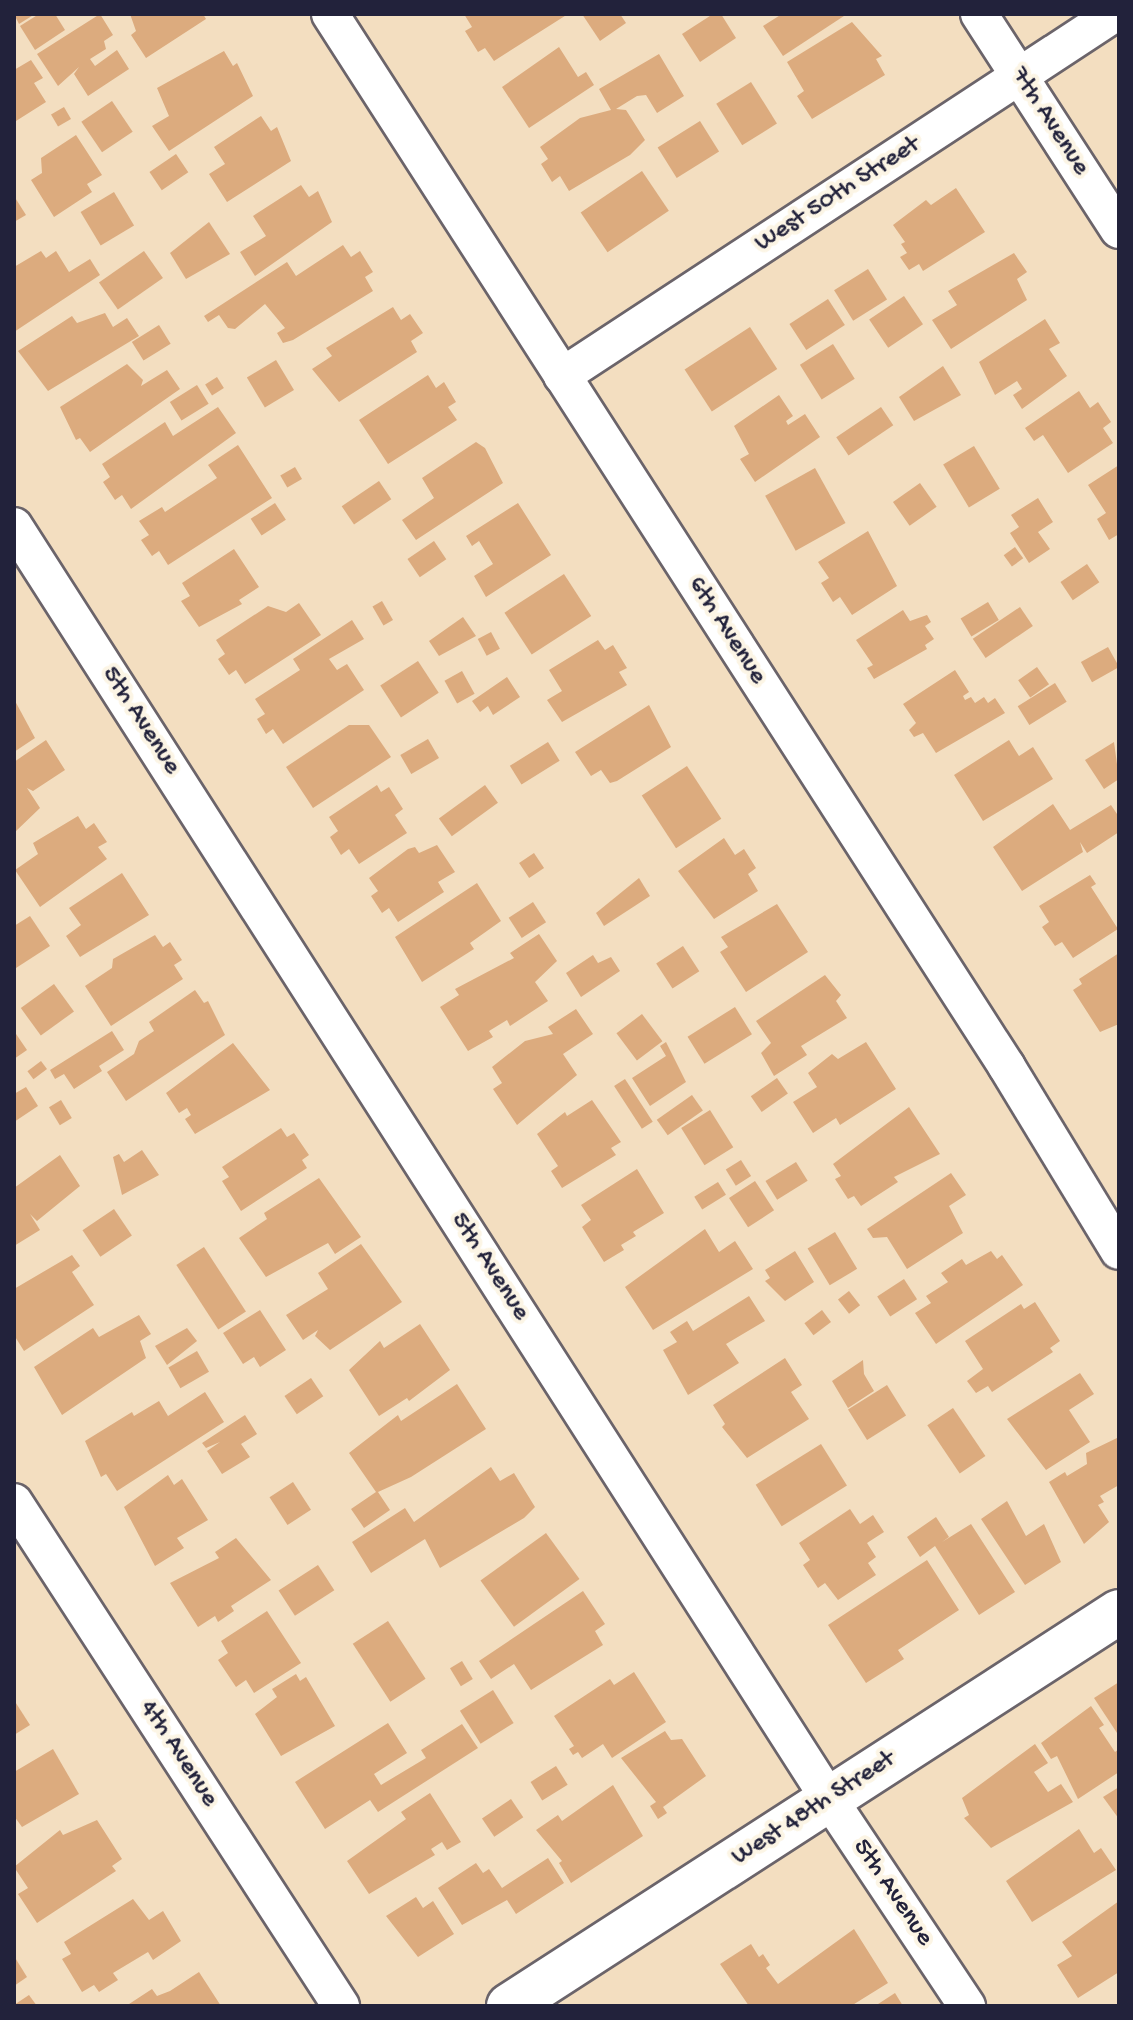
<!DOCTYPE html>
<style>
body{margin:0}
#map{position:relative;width:1133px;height:2020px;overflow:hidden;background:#f3dec0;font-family:"Gochi Hand",sans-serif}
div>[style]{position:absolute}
.building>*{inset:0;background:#dcab7e;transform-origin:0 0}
.roads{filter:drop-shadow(2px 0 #6b646a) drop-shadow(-2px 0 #6b646a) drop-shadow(0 2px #6b646a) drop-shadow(0 -2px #6b646a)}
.street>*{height:36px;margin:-18px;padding:0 18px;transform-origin:18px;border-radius:18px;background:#fff}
.secondary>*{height:44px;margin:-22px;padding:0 22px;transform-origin:22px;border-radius:22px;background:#fff}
span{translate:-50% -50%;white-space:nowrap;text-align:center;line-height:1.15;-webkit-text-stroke:8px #fcf5e5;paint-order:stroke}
.street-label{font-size:26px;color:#22223b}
.frame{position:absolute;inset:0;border:16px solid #22223b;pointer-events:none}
</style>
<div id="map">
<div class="building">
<i style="clip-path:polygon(14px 14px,35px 14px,19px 24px)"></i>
<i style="clip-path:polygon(39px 14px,55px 14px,65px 30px,35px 50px,20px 26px)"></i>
<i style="clip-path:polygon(100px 14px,113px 35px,104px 41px,106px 49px,90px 59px,95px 66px,117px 50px,129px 69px,88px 96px,74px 74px,79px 67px,58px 86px,37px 54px)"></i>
<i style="clip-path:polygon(130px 14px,203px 14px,206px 19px,146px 58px,131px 35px,136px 31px)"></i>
<i style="clip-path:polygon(464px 14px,568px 14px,494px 61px,485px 48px,478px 52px,465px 31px,472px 27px)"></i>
<i style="clip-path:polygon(582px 14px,620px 14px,626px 23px,600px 41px)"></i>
<i style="clip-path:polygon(713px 14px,721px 14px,736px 38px,700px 62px,682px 34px)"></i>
<i style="clip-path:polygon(782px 14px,847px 14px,783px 56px,763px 26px)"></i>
<i style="clip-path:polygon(852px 22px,882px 56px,876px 59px,885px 75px,812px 119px,797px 96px,804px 91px,787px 62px)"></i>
<i style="clip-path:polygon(559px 47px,578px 77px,586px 72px,594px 85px,529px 128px,502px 87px)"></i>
<i style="clip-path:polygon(224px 51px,233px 66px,237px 63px,253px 96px,169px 151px,152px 126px,169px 116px,157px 88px)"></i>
<i style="clip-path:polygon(659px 54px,684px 96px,657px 113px,646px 95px,637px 96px,616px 109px,626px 110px,645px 140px,630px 155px,569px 191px,560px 176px,552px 182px,541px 164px,548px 159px,540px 147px,580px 118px,611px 110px,599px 89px)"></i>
<i style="clip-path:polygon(31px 60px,43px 78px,34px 83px,46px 102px,16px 121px,14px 70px)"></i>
<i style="left:751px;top:82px;width:49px;height:41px;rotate:58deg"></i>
<i style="left:112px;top:101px;width:37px;height:37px;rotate:56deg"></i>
<i style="left:64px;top:107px;width:14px;height:15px;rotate:60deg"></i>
<i style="clip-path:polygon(261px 116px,271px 131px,277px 127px,291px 161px,227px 202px,209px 174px,225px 164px,214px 147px)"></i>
<i style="left:700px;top:121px;width:36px;height:50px;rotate:58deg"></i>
<i style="clip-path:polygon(76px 135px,102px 175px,87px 184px,92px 192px,54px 217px,31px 180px,42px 173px,41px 158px)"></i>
<i style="left:176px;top:154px;width:22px;height:32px;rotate:56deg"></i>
<i style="left:642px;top:171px;width:48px;height:74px;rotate:56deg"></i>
<i style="clip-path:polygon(301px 185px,309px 197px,318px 191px,332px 222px,255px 276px,240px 252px,266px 236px,253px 216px)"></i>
<i style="clip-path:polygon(956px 188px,985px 232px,923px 271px,919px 264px,909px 270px,900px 257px,907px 253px,901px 244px,905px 242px,893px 225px,926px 200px,931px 205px)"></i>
<i style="left:114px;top:192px;width:39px;height:39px;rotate:59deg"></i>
<i style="clip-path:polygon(14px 196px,26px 215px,14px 222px)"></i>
<i style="clip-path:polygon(209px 222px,230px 254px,186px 279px,170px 253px)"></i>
<i style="clip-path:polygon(343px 245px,351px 257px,360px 251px,373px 272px,365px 277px,373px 291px,293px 340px,283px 343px,277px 333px,285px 328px,265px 304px,235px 329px,228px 328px,219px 315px,208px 322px,204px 316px,287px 262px,296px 276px)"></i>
<i style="clip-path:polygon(41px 251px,46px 258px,56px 251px,69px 272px,90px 259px,100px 275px,14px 332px,14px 267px)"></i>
<i style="left:144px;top:251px;width:33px;height:55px;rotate:55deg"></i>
<i style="clip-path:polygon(1014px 253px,1027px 272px,1017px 279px,1027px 300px,951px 349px,932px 320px,957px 305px,948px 291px)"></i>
<i style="left:868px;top:269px;width:36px;height:40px;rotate:58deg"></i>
<i style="left:904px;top:296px;width:34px;height:42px;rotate:56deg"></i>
<i style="left:828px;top:299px;width:31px;height:46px;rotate:57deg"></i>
<i style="clip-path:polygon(393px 307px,401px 320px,410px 314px,423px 333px,411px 341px,417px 352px,339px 402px,312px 369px,332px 356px,326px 348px)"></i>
<i style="clip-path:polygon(105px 313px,113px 327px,127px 318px,139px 336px,48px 391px,18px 351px,72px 316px,77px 323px)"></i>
<i style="clip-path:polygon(1045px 319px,1060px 343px,1049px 349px,1067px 376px,1022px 409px,1013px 395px,1022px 389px,1017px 381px,995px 395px,979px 362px)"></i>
<i style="left:159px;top:325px;width:22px;height:32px;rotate:58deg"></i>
<i style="left:750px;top:327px;width:50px;height:78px;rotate:57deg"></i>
<i style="left:833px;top:344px;width:41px;height:39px;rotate:58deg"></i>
<i style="left:276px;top:360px;width:35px;height:34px;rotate:59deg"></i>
<i style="clip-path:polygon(127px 364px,143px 380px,141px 386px,167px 370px,180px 389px,90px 452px,80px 438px,76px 440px,60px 407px)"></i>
<i style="clip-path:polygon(943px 366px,961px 395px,914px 421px,899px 397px)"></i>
<i style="clip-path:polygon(428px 375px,436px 388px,444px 382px,456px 402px,448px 407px,457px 420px,388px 464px,359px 420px)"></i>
<i style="left:217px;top:377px;width:13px;height:14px;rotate:58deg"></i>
<i style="left:197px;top:385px;width:22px;height:32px;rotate:58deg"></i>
<i style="clip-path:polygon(1079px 391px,1090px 408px,1098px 402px,1111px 422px,1103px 428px,1113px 443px,1068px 473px,1043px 435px,1034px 441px,1025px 428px)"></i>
<i style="clip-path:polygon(779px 395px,793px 416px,786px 421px,788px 425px,805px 414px,820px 437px,755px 482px,740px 459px,749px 454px,734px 426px)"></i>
<i style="clip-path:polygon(218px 407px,236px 433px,131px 509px,122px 495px,115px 500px,103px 482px,110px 477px,102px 464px,165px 422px,173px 436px)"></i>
<i style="left:881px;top:407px;width:22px;height:54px;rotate:56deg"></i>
<i style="clip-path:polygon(476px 442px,485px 448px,503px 483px,416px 540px,402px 520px,434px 498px,422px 478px)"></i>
<i style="clip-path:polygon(238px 445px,272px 498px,168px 565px,159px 551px,152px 556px,141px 540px,149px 535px,139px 521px,162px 507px,165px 512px,217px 478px,208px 465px)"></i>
<i style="left:974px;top:446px;width:50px;height:36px;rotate:59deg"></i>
<i style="clip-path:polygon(1119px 465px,1119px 534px,1109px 540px,1097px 519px,1106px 513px,1088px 485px)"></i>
<i style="left:295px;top:467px;width:14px;height:17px;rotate:60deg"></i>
<i style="left:815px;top:468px;width:63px;height:57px;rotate:61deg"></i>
<i style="left:379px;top:481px;width:22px;height:45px;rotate:56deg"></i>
<i style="left:920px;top:483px;width:29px;height:33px;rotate:55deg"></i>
<i style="clip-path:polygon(1038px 498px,1053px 522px,1038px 532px,1050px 549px,1029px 563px,1010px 533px,1019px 527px,1011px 515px)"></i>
<i style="left:275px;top:503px;width:20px;height:29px;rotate:57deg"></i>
<i style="clip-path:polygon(518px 503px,551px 555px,486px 597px,474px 576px,493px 564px,479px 541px,472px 546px,466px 536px)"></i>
<i style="clip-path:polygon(868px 531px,897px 586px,852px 615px,840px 597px,833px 602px,821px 583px,829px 578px,818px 562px)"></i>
<i style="left:434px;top:541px;width:22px;height:32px;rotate:56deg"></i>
<i style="left:1015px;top:547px;width:14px;height:14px;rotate:54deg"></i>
<i style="clip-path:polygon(234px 549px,259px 587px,239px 600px,242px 604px,199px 627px,181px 601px,190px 596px,182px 583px)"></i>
<i style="left:1087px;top:564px;width:22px;height:32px;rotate:56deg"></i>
<i style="left:564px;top:574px;width:50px;height:71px;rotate:57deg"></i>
<i style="left:382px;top:601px;width:22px;height:11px;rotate:60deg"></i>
<i style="left:988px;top:602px;width:21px;height:32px;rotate:59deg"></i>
<i style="clip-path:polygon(299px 603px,321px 635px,245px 684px,236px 670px,229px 675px,218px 659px,225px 654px,216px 640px,268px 606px,286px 612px)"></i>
<i style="left:1020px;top:607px;width:23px;height:57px;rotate:56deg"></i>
<i style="clip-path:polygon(903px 610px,910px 621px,927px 615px,931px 622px,925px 626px,934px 639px,925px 645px,927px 649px,874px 679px,867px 668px,873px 665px,856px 640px)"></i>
<i style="clip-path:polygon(463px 617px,476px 636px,439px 656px,429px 641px)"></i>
<i style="clip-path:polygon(352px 620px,364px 639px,329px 659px,337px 670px,347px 664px,364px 690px,283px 744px,273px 729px,266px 734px,257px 719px,265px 714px,255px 699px,300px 670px,293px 659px)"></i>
<i style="left:491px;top:632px;width:19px;height:15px;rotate:62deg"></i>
<i style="clip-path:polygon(598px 640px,605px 650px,613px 645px,627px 668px,619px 672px,627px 685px,562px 722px,547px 700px,562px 691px,549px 670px)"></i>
<i style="left:1108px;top:647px;width:23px;height:31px;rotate:61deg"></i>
<i style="left:418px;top:661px;width:38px;height:45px;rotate:57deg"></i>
<i style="left:1037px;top:667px;width:21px;height:23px;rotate:55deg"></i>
<i style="clip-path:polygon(955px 670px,969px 692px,963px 696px,965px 700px,971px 697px,975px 703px,984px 697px,988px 703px,995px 698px,1005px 713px,936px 753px,923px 733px,914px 737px,909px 730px,916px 723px,903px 704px)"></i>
<i style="left:462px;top:671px;width:26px;height:20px;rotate:61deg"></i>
<i style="clip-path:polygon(507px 677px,520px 697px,493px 715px,488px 706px,480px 712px,472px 701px)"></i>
<i style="left:1055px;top:683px;width:22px;height:44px;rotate:58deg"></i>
<i style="clip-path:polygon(14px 699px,35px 738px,14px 752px)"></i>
<i style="clip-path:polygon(649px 705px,671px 747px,617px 781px,610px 783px,601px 770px,591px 776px,575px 752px)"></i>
<i style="clip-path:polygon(349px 725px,369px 725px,391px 757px,313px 808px,286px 767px)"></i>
<i style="left:428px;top:739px;width:22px;height:32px;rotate:60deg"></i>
<i style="clip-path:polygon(46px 740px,65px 770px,33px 791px,27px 788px,40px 808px,14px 833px,14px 762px)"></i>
<i style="clip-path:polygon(1009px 740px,1019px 756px,1033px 747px,1053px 779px,983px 821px,954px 775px)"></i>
<i style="left:548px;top:742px;width:22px;height:45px;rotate:58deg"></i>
<i style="clip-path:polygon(1114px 742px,1119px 779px,1104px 789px,1085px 760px)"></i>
<i style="left:687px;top:766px;width:63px;height:54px;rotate:57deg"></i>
<i style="clip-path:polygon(377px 785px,381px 792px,389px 787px,403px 809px,395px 815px,407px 833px,359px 864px,349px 849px,341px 855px,330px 837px,338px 831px,329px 817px)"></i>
<i style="left:485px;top:785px;width:22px;height:57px;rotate:54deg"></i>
<i style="clip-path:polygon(1053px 804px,1070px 830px,1111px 805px,1119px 817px,1119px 832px,1087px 853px,1080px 842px,1083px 852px,1022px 891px,993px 847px)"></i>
<i style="clip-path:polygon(78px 816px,86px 829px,94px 823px,107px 842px,98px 847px,107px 859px,40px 907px,15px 870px,38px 854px,33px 843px)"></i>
<i style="clip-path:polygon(724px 838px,735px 855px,744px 849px,756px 868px,748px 874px,758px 891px,714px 919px,678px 871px)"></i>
<i style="clip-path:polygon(437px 845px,455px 872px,438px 882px,444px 892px,398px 922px,389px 908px,382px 913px,371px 896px,378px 891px,369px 878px,408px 849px,415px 847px,419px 853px)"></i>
<i style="left:534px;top:853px;width:18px;height:18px;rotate:56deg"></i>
<i style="clip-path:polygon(122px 873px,149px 915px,80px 957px,66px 936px,81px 925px,69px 908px)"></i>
<i style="clip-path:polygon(1090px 875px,1096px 884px,1091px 887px,1118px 929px,1073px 958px,1062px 942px,1055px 946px,1042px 927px,1049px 922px,1039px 906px)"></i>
<i style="clip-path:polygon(639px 878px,650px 896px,604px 926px,596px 913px)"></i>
<i style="clip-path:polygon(477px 883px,501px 921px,470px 943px,474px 949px,422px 982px,395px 937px)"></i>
<i style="left:533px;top:902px;width:24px;height:29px;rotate:57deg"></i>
<i style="clip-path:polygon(777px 904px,808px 952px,746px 992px,720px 952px,728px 947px,721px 937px)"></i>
<i style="clip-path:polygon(30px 916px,50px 946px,16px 968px,14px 926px)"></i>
<i style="clip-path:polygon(539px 934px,557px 961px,535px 982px,548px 1001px,510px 1026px,507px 1020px,489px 1031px,493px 1037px,468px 1051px,440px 1007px,459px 995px,455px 989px,514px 958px,510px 953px)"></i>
<i style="clip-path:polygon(155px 935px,163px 947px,170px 942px,182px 960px,174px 965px,183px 979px,111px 1026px,85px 986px,112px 968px,113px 959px)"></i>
<i style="left:683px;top:946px;width:30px;height:32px;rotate:57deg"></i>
<i style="clip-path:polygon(1119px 953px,1119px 1024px,1100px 1032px,1073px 990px,1082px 984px,1079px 979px)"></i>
<i style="clip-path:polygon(593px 955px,598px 963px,611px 957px,620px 971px,581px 997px,566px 973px)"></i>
<i style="clip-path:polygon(825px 975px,841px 995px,836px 1001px,847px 1018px,801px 1046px,807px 1055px,774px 1076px,761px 1053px,771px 1043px,756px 1021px)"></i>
<i style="left:54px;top:984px;width:34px;height:41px;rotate:54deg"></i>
<i style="clip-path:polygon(195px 990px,204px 1003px,208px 1001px,225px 1035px,126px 1101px,107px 1072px,134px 1054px,139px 1041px,154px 1031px,149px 1022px)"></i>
<i style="left:735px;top:1007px;width:32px;height:56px;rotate:58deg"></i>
<i style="clip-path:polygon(576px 1009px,593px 1034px,563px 1054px,577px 1075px,517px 1125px,493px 1089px,502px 1083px,492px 1067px,525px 1041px,553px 1034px,548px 1027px)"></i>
<i style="left:642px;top:1014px;width:34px;height:32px;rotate:53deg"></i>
<i style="clip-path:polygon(14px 1031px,27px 1050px,14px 1059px)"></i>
<i style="clip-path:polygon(112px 1031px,124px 1050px,99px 1066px,102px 1071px,74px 1089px,64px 1074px,55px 1079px,50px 1070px)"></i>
<i style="clip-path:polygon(666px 1042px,686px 1082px,650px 1106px,632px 1078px,666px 1056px,660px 1046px)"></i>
<i style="clip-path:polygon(866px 1042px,896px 1089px,840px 1125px,836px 1118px,813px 1133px,793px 1102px,817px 1087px,808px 1073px,832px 1054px,838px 1059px)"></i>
<i style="clip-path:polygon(233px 1043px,270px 1090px,195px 1134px,185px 1119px,191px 1115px,187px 1108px,179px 1113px,166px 1093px)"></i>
<i style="left:41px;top:1061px;width:10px;height:17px;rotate:53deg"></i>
<i style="left:777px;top:1078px;width:19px;height:32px;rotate:55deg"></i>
<i style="left:625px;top:1079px;width:51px;height:13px;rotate:57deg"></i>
<i style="clip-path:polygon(26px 1087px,38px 1106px,14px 1122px,14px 1094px)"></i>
<i style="left:692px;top:1095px;width:19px;height:43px;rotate:55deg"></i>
<i style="left:61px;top:1100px;width:21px;height:14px;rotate:59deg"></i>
<i style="clip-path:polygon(592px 1100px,621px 1142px,611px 1148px,616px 1155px,562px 1188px,551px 1171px,558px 1166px,537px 1134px,565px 1112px,567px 1116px)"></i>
<i style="clip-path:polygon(909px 1107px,940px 1154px,894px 1177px,898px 1182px,861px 1206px,854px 1196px,848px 1199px,835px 1179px,841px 1176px,833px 1164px)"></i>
<i style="left:710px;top:1110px;width:44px;height:34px;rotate:58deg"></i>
<i style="clip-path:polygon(281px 1128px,287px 1137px,294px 1133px,309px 1155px,302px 1160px,307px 1168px,241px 1211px,222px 1181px,229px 1177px,222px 1167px)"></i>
<i style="clip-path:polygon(142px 1150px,159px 1175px,122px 1195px,113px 1157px,119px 1154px,124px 1162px)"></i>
<i style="clip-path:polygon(60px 1155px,80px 1186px,37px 1221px,30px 1214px,40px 1230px,14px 1246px,14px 1188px)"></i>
<i style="left:741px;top:1160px;width:19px;height:18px;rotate:58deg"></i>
<i style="left:796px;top:1162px;width:22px;height:36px;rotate:58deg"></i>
<i style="clip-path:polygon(637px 1169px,664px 1213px,633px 1232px,636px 1236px,621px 1245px,624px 1250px,604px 1262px,582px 1227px,591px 1220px,581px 1205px)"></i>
<i style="clip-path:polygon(951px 1173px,966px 1195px,949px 1206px,963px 1233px,907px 1269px,887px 1237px,873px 1238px,867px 1229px)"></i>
<i style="clip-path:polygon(319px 1178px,361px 1237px,335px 1254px,328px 1243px,266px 1277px,239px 1238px,267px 1219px,264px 1213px)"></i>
<i style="left:755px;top:1181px;width:35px;height:31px;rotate:57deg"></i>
<i style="left:718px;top:1182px;width:15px;height:28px;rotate:58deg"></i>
<i style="left:114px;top:1209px;width:32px;height:38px;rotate:56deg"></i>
<i style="clip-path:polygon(705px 1229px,719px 1252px,735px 1241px,753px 1269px,653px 1330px,625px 1287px)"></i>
<i style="left:835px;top:1232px;width:43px;height:32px;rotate:59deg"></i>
<i style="clip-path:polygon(361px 1244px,402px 1302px,330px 1350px,315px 1336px,318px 1330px,303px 1340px,286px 1315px,328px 1289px,318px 1273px)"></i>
<i style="left:204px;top:1247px;width:77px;height:33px;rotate:57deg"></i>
<i style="clip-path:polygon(795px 1251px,814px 1282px,785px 1301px,765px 1281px,770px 1278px,765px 1270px)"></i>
<i style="clip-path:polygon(991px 1251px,997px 1259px,1002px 1255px,1023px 1285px,936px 1344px,915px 1313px,931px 1303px,926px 1296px,948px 1282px,941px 1273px,962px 1259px,966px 1265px)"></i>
<i style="clip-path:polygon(72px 1255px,80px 1266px,72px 1272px,94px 1305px,24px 1351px,14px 1335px,14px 1289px)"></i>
<i style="left:904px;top:1279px;width:24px;height:32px;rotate:57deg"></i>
<i style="left:849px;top:1291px;width:18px;height:14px;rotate:52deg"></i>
<i style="clip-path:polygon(749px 1296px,765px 1321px,726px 1344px,739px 1363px,688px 1395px,663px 1350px,677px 1342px,670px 1332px,687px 1321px,693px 1331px)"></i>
<i style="clip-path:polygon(1035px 1302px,1060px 1341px,1050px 1348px,1053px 1352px,992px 1392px,988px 1386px,976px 1393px,967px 1381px,983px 1369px,965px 1341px,1021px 1304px,1024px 1309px)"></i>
<i style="clip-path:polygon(260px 1310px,286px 1350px,260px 1367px,254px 1357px,243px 1364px,223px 1333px)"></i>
<i style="left:822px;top:1310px;width:15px;height:22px;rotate:53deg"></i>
<i style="clip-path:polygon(139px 1315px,151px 1334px,140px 1341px,146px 1358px,62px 1415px,34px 1367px,93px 1328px,99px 1337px)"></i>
<i style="clip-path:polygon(420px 1324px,450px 1370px,409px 1401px,407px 1398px,379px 1416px,349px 1370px,380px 1341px,384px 1348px)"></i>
<i style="clip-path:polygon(187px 1328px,197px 1341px,167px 1365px,155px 1346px)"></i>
<i style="left:197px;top:1351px;width:24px;height:33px;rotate:60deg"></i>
<i style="clip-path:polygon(785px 1358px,802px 1385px,791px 1392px,809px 1419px,747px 1458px,722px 1427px,725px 1424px,713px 1405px)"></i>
<i style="clip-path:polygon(863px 1360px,864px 1374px,874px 1391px,848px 1408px,832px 1381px)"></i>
<i style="clip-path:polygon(1080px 1373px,1094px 1394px,1069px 1410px,1090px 1442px,1046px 1470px,1007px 1419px)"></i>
<i style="left:311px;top:1378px;width:22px;height:32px;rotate:56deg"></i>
<i style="clip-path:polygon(457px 1384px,486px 1429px,411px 1477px,378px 1492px,390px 1510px,364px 1528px,351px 1509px,376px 1492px,349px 1453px,398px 1415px,401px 1421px)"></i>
<i style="left:887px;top:1385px;width:36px;height:46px;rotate:58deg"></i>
<i style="clip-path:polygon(205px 1392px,224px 1422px,117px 1491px,106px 1474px,101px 1477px,85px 1441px,132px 1412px,134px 1416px,159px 1401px,168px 1416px)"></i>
<i style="left:953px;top:1408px;width:58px;height:31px;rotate:56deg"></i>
<i style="clip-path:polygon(245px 1415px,257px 1434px,241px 1444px,250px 1457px,222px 1474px,207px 1451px,220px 1442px,206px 1448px,202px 1443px)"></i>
<i style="clip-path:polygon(1117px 1438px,1119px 1485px,1100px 1496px,1104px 1502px,1098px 1505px,1109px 1522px,1084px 1544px,1049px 1482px,1065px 1472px,1067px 1476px,1087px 1464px,1086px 1453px)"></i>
<i style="left:821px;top:1444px;width:49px;height:77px;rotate:58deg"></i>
<i style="clip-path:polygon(491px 1467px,500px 1481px,514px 1473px,535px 1507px,524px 1518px,440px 1568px,425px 1539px,371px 1573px,352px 1542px,405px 1508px,414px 1522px)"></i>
<i style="clip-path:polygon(168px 1475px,174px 1485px,182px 1479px,208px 1520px,177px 1538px,184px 1548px,155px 1566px,124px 1507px)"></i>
<i style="left:293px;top:1482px;width:33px;height:28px;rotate:57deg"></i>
<i style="clip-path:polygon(1007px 1501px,1026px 1536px,1044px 1524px,1061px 1562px,1025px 1585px,981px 1519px)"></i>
<i style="clip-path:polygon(850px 1509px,860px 1524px,873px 1515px,884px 1532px,867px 1543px,876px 1557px,868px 1563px,876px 1575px,838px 1600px,825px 1583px,818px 1588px,803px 1565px,810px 1560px,799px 1543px)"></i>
<i style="clip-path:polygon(936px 1517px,949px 1537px,942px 1542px,971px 1524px,1015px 1592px,979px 1615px,935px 1546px,920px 1557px,907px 1537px)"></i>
<i style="left:546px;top:1533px;width:57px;height:81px;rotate:54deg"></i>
<i style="clip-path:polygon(236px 1538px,271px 1580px,231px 1606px,234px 1611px,218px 1622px,215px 1616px,198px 1627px,170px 1583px,219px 1558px,215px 1552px)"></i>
<i style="clip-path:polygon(927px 1560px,959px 1610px,898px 1650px,904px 1659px,866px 1683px,828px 1625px)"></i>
<i style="left:318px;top:1565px;width:30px;height:47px;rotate:57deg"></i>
<i style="clip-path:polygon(583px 1591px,605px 1624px,595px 1631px,603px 1645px,531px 1690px,514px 1664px,491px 1679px,479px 1661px)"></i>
<i style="clip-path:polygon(267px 1611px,301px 1663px,254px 1693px,246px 1680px,236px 1687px,218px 1660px,228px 1653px,221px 1641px)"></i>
<i style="left:388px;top:1621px;width:69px;height:42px;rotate:57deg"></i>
<i style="left:462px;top:1661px;width:21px;height:14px;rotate:59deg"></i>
<i style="clip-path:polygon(634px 1672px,666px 1722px,612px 1758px,603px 1744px,582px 1758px,578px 1752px,573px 1755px,569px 1749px,574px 1746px,554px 1716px,610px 1679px,614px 1685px)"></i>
<i style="clip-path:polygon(296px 1674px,300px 1681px,306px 1677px,335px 1726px,281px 1756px,255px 1714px,277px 1697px,272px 1689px)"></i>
<i style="clip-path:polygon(1119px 1682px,1119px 1736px,1094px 1698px)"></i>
<i style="left:493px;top:1690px;width:39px;height:39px;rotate:58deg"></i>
<i style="clip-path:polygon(14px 1700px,30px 1725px,14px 1735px)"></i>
<i style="clip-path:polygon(1091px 1706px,1104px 1725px,1099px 1728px,1115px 1752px,1119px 1749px,1119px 1772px,1078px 1799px,1057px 1756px,1051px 1759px,1041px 1743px)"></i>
<i style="clip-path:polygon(388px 1723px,407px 1753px,374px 1774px,381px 1785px,426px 1758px,421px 1750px,462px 1724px,478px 1748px,378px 1812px,370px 1800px,325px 1829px,295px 1782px)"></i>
<i style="clip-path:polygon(665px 1731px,671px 1740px,682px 1739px,706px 1776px,663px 1807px,667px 1813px,658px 1819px,650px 1806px,656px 1802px,621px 1758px)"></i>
<i style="clip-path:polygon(1035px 1744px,1048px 1763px,1034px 1772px,1048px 1792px,1061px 1784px,1073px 1802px,991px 1848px,964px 1818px,969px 1815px,962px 1798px)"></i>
<i style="clip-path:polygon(53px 1749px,79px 1794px,22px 1827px,14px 1816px,14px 1772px)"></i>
<i style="left:556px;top:1766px;width:22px;height:30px;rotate:58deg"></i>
<i style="clip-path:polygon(613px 1785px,643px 1836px,571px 1883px,559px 1863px,562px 1861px,536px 1830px,558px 1815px,562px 1821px)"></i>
<i style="clip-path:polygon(1119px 1787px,1119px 1819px,1103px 1797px)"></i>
<i style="clip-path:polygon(430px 1793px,461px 1842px,447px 1850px,442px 1842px,431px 1849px,435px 1855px,369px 1894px,347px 1861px,406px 1819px,401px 1812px)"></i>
<i style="left:511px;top:1799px;width:22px;height:35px;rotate:56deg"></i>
<i style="clip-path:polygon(97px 1820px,122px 1859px,112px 1866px,116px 1871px,37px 1923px,18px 1894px,28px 1888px,14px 1867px,60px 1830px,63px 1835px)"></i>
<i style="clip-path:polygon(1079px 1829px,1094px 1853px,1101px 1848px,1116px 1870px,1032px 1922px,1006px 1881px)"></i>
<i style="clip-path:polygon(548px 1858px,564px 1883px,516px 1914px,507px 1900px,462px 1925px,438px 1888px,476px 1863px,483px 1873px,489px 1869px,502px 1888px)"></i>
<i style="clip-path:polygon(416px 1897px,423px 1908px,433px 1901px,454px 1934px,418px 1957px,386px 1916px)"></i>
<i style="clip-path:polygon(133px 1899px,149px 1920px,163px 1911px,181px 1941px,153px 1960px,148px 1952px,113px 1973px,118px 1980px,99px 1992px,94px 1985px,82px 1992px,62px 1959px,71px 1954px,64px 1942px)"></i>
<i style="clip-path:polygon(1119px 1901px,1119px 1972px,1078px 1998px,1057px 1965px,1072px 1956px,1062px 1942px)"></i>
<i style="clip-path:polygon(854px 1929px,888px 1983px,851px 2006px,749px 2006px,720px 1964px,751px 1944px,759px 1957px,763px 1954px,770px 1965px,766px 1968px,778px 1984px)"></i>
<i style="clip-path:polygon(14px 1956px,27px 1977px,14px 1986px)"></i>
<i style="clip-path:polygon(199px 1972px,221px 2006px,126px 2006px,152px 1989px,157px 1996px,170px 1991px)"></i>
<i style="clip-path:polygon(895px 1993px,903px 2006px,875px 2006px)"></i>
<i style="clip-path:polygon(29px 1995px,37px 2006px,14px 2006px,14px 2005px)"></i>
</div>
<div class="roads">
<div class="street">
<i style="left:330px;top:14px;width:1252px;rotate:57.26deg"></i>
<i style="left:1007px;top:1067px;width:215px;rotate:58.7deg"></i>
<i style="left:979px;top:14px;width:257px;rotate:57.1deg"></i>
<i style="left:562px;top:376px;width:660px;rotate:-33.26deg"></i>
<i style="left:14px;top:526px;width:1512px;rotate:57.37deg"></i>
<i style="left:829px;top:1799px;width:249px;rotate:56.3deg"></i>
<i style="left:14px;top:1502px;width:601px;rotate:57.02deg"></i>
</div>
<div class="secondary">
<i style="left:509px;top:2006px;width:726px;rotate:-32.86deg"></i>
</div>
</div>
<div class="street-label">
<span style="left:1049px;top:122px;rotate:57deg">7th Avenue</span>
<span style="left:838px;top:195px;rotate:-33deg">West 50th Street</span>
<span style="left:726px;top:631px;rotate:57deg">6th Avenue</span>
<span style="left:140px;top:721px;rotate:57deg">5th Avenue</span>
<span style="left:489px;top:1267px;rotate:57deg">5th Avenue</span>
<span style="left:178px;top:1754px;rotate:57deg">4th Avenue</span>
<span style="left:814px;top:1809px;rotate:-33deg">West 48th Street</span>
<span style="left:892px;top:1893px;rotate:56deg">5th Avenue</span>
</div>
<div class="frame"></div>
</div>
